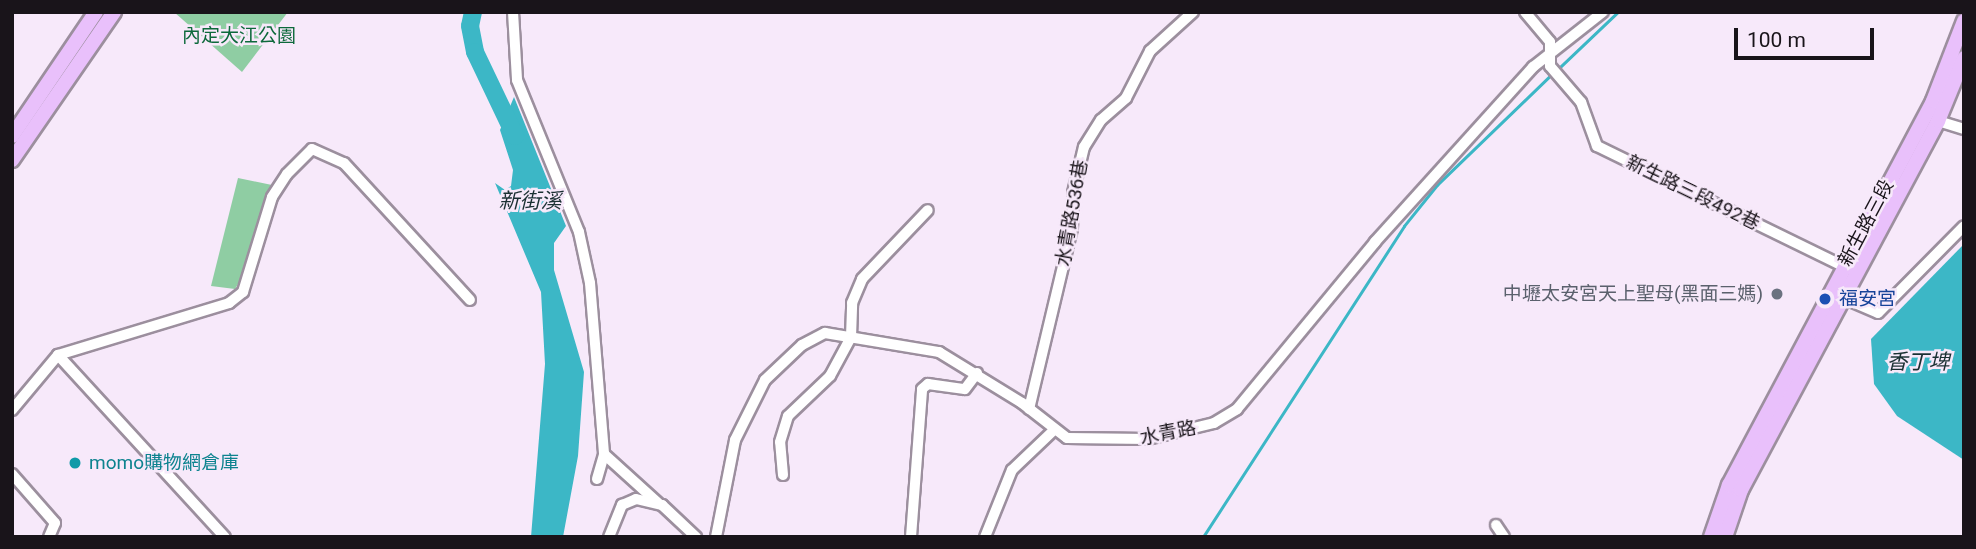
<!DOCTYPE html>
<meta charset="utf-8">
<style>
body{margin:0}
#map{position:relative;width:1976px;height:549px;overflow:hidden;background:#f7e9fa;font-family:Roboto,"Noto Sans TC",sans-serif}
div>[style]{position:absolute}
.green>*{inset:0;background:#8fcda3}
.water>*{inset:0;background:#3cb7c6}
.stream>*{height:2.5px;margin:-1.25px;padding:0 1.25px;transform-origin:1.25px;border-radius:1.25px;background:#3cb7c6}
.river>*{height:18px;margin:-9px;padding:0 9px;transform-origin:9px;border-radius:9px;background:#3cb7c6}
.roads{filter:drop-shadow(2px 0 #9c8f9e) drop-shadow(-2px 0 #9c8f9e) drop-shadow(0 2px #9c8f9e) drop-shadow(0 -2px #9c8f9e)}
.minor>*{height:10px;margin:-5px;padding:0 5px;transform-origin:5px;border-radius:5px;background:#fff}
.major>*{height:14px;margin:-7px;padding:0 7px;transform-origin:7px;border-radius:7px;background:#e9c0fb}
.dots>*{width:19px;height:19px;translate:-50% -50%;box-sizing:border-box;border:4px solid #f7e9fa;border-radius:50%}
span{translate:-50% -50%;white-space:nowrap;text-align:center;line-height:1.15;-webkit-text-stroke:5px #f7e9fa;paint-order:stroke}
.park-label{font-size:19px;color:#0d693b}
.street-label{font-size:19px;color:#19141a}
.worship-label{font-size:19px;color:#5b616d}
.right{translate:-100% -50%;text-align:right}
.transit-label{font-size:19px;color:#164399}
.left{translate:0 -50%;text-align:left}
.culture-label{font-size:19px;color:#0d838f}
.water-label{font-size:21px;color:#1b3033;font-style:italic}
.frame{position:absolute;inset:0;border:14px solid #19141a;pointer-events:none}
.scale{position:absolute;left:1734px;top:28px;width:140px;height:32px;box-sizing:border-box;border:4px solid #19141a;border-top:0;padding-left:9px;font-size:21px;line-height:24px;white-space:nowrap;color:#19141a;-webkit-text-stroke:5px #f7e9fa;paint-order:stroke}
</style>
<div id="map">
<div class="green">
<i style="clip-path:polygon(174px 12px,288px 12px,242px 72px)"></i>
<i style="clip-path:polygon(238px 178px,272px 185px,245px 273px,235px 289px,211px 286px)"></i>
</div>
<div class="water">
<i style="clip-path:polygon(514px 97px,566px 226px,554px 243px,554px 270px,584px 372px,578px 456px,563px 537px,531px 537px,545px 364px,541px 292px,495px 183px,505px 190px,511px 186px,513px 170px,500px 130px)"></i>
<i style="clip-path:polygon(1964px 244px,1964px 460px,1897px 416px,1874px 384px,1871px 339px)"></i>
</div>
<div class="stream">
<i style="left:1557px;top:70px;width:84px;rotate:-43.6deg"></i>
<i style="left:1203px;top:537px;width:370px;rotate:-57.1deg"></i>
<i style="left:1404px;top:226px;width:53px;rotate:-51.2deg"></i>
<i style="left:1437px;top:185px;width:160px;rotate:-44deg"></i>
</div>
<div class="river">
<i style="left:473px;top:12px;width:14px;rotate:102deg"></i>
<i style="left:470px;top:26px;width:26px;rotate:79deg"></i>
<i style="left:475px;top:52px;width:93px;rotate:64.5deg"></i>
</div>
<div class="roads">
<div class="minor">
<i style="left:513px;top:12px;width:68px;rotate:86.6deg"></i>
<i style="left:517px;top:80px;width:164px;rotate:67.8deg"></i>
<i style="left:579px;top:232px;width:52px;rotate:77.8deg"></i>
<i style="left:590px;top:283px;width:172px;rotate:85.3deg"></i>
<i style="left:1525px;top:12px;width:39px;rotate:50deg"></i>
<i style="left:1550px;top:42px;width:24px;rotate:90deg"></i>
<i style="left:1550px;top:66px;width:48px;rotate:49.3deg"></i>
<i style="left:1581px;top:102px;width:47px;rotate:70deg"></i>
<i style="left:1597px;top:146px;width:280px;rotate:26deg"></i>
<i style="left:1938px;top:121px;width:27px;rotate:17deg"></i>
<i style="left:1843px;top:298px;width:38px;rotate:23deg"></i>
<i style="left:1878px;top:313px;width:122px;rotate:-45.3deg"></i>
<i style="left:58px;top:355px;width:247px;rotate:47.5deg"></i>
<i style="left:1029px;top:409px;width:186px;rotate:-76.6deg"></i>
<i style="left:1072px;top:228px;width:35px;rotate:-88deg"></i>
<i style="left:1073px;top:193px;width:47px;rotate:-76.6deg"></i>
<i style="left:1084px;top:147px;width:32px;rotate:-58deg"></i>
<i style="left:1101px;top:120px;width:33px;rotate:-41deg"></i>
<i style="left:1126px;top:98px;width:53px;rotate:-62.9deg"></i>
<i style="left:1150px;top:51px;width:58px;rotate:-42.2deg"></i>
<i style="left:12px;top:410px;width:72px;rotate:-50.1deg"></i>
<i style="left:58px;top:355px;width:179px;rotate:-16.9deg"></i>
<i style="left:229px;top:303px;width:18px;rotate:-38deg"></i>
<i style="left:243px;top:292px;width:99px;rotate:-73deg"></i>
<i style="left:272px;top:197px;width:27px;rotate:-57deg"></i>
<i style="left:287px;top:174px;width:35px;rotate:-45deg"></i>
<i style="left:312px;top:149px;width:35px;rotate:24deg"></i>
<i style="left:344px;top:163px;width:186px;rotate:47.4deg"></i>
<i style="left:12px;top:474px;width:65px;rotate:48.7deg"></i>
<i style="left:55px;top:523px;width:15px;rotate:113deg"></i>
<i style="left:783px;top:475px;width:33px;rotate:-95deg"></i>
<i style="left:780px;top:442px;width:27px;rotate:-73deg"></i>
<i style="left:788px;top:416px;width:58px;rotate:-43.6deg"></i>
<i style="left:830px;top:376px;width:44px;rotate:-61.7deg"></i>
<i style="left:851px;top:337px;width:34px;rotate:-88deg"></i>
<i style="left:852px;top:303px;width:26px;rotate:-67deg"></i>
<i style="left:862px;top:279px;width:95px;rotate:-46.3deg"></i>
<i style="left:597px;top:479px;width:26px;rotate:-74deg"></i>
<i style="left:604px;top:454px;width:73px;rotate:42.2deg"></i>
<i style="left:1496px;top:525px;width:14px;rotate:56deg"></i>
<i style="left:609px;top:537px;width:35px;rotate:-68deg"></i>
<i style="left:622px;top:505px;width:15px;rotate:-23deg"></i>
<i style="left:636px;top:499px;width:27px;rotate:13deg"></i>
<i style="left:662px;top:505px;width:47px;rotate:43.3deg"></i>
<i style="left:716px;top:537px;width:99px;rotate:-78.9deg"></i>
<i style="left:735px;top:440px;width:67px;rotate:-63.4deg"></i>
<i style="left:765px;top:380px;width:51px;rotate:-43.4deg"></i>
<i style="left:802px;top:345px;width:26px;rotate:-28deg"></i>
<i style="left:825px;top:333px;width:116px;rotate:9.5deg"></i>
<i style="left:939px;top:352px;width:97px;rotate:31.6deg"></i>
<i style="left:1022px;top:403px;width:57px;rotate:37.9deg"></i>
<i style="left:1067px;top:438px;width:81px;rotate:0.7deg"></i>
<i style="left:1148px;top:439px;width:68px;rotate:-13.6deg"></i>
<i style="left:1214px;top:423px;width:27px;rotate:-31deg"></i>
<i style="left:1237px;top:409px;width:217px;rotate:-50.4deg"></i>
<i style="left:1375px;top:242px;width:236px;rotate:-47.9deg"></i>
<i style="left:1533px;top:67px;width:89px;rotate:-38.2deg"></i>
<i style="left:911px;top:537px;width:148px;rotate:-85.7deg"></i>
<i style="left:922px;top:389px;width:8px;rotate:-40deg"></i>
<i style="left:928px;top:384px;width:37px;rotate:8deg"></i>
<i style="left:965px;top:389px;width:20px;rotate:-53deg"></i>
<i style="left:985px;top:537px;width:72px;rotate:-68.1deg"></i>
<i style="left:1012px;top:470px;width:58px;rotate:-43.6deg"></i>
</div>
<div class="major">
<i style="left:12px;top:136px;width:150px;rotate:-55.9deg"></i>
<i style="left:12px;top:160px;width:180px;rotate:-55.4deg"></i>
<i style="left:1711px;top:537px;width:55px;rotate:-70.9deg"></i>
<i style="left:1729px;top:485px;width:435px;rotate:-62deg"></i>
<i style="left:1933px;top:101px;width:86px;rotate:-68.8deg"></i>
<i style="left:1725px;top:537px;width:50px;rotate:-71.2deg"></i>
<i style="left:1741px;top:490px;width:418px;rotate:-61.9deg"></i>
<i style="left:1938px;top:121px;width:68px;rotate:-67.6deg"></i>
</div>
</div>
<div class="dots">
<i style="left:1777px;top:294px;background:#6b7280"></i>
<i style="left:1825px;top:299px;background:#1a4fb4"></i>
<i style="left:75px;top:463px;background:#0f9aa8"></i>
</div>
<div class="park-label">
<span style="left:239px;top:36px">內定大江公園</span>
</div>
<div class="street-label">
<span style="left:1693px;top:193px;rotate:26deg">新生路三段492巷</span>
<span style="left:1072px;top:213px;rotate:-80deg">水青路536巷</span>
<span style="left:1866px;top:223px;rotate:-62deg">新生路三段</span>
<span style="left:1168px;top:433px;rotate:-11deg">水青路</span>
</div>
<div class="worship-label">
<span class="right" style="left:1763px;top:294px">中壢太安宮天上聖母(黑面三媽)</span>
</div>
<div class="transit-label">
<span class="left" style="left:1839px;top:299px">福安宮</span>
</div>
<div class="culture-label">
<span class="left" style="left:89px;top:463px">momo購物網倉庫</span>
</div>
<div class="water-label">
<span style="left:530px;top:201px">新街溪</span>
<span style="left:1918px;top:362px">香丁埤</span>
</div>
<div class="frame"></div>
<div class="scale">100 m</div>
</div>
